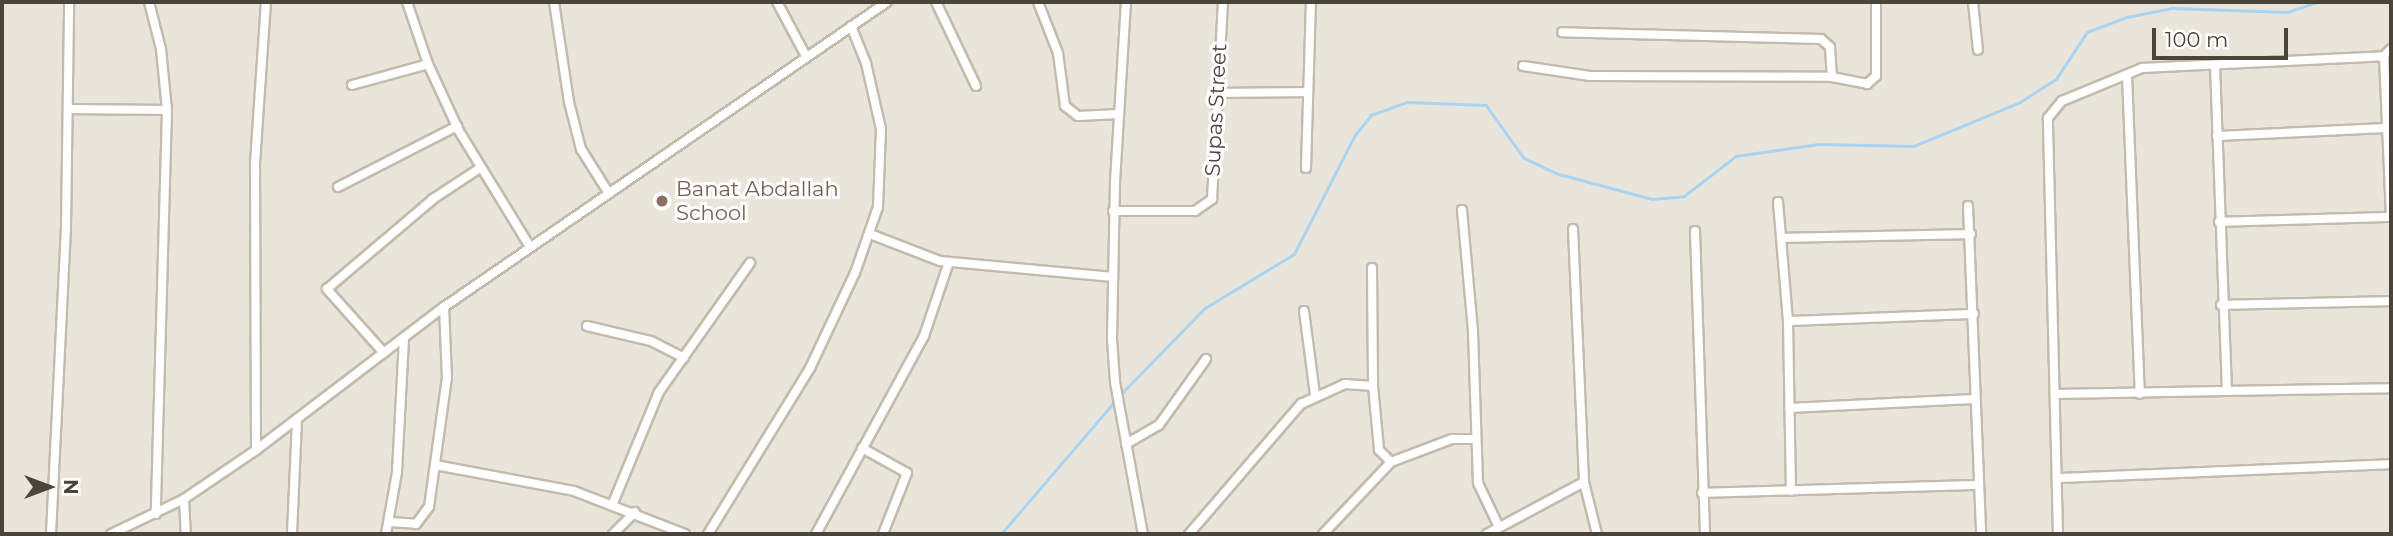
<!DOCTYPE html>
<style>
body{margin:0}
#map{position:relative;width:2393px;height:536px;overflow:hidden;background:#f6f3ec;font-family:Montserrat,sans-serif}
div>[style]{position:absolute}
.residential>*{inset:0;background:#eae5da;transform-origin:0 0}
.stream>*{height:2.5px;margin:-1.25px;padding:0 1.25px;transform-origin:1.25px;border-radius:1.25px;background:#a9d4f2}
.roads{filter:drop-shadow(2px 0 #c2bbae) drop-shadow(-2px 0 #c2bbae) drop-shadow(0 2px #c2bbae) drop-shadow(0 -2px #c2bbae)}
.street>*{height:8px;margin:-4px;padding:0 4px;transform-origin:4px;border-radius:4px;background:#fff}
.dots>*{width:19px;height:19px;translate:-50% -50%;box-sizing:border-box;border:4px solid #fff;border-radius:50%}
span{translate:-50% -50%;white-space:nowrap;text-align:center;line-height:1.15;-webkit-text-stroke:6px #fff;paint-order:stroke}
.street-label{font-size:21px;color:#4b4439}
.education-label{font-size:21px;color:#785e54}
.left{translate:0 -50%;text-align:left}
.frame{position:absolute;inset:0;border:4px solid #4b4439;pointer-events:none}
.north{position:absolute;left:14px;top:452px;width:70px;height:70px;-webkit-text-stroke:5px #fff;paint-order:stroke;rotate:90deg;font-size:19px;font-weight:700;line-height:28px;text-align:center;color:#4b4439}
.north::after{content:'';display:block;margin:auto;width:24px;height:32px;background:#4b4439;clip-path:polygon(50% 0,100% 100%,50% 72%,0 100%)}
.scale{position:absolute;left:2152px;top:28px;width:136px;height:32px;box-sizing:border-box;border:4px solid #4b4439;border-top:0;padding-left:9px;font-size:21px;line-height:24px;white-space:nowrap;color:#4b4439;-webkit-text-stroke:5px #fff;paint-order:stroke}
</style>
<div id="map">
<div class="residential">
<i style="left:2px;top:2px;width:2389px;height:532px"></i>
</div>
<div class="stream">
<i style="left:1119px;top:396px;width:123px;rotate:-45.7deg"></i>
<i style="left:1205px;top:308px;width:104px;rotate:-31.2deg"></i>
<i style="left:1294px;top:254px;width:134px;rotate:-62.9deg"></i>
<i style="left:1355px;top:135px;width:26px;rotate:-51deg"></i>
<i style="left:1371px;top:115px;width:38px;rotate:-20deg"></i>
<i style="left:1407px;top:102px;width:79px;rotate:2.2deg"></i>
<i style="left:1486px;top:105px;width:65px;rotate:54.4deg"></i>
<i style="left:1524px;top:158px;width:38px;rotate:25deg"></i>
<i style="left:1559px;top:174px;width:96px;rotate:15deg"></i>
<i style="left:1652px;top:199px;width:32px;rotate:-5deg"></i>
<i style="left:1684px;top:196px;width:66px;rotate:-37.6deg"></i>
<i style="left:1736px;top:156px;width:83px;rotate:-8.3deg"></i>
<i style="left:1818px;top:144px;width:96px;rotate:1.2deg"></i>
<i style="left:1914px;top:146px;width:115px;rotate:-22.5deg"></i>
<i style="left:2020px;top:102px;width:43px;rotate:-32.6deg"></i>
<i style="left:2056px;top:79px;width:56px;rotate:-56.6deg"></i>
<i style="left:2087px;top:32px;width:43px;rotate:-20.6deg"></i>
<i style="left:2127px;top:17px;width:46px;rotate:-11.3deg"></i>
<i style="left:2172px;top:8px;width:115px;rotate:2deg"></i>
<i style="left:2287px;top:12px;width:32px;rotate:-18deg"></i>
<i style="left:1001px;top:534px;width:175px;rotate:-49.4deg"></i>
</div>
<div class="roads">
<div class="street">
<i style="left:149px;top:2px;width:49px;rotate:75.7deg"></i>
<i style="left:161px;top:49px;width:61px;rotate:84.4deg"></i>
<i style="left:167px;top:110px;width:404px;rotate:91.6deg"></i>
<i style="left:407px;top:2px;width:65px;rotate:71.3deg"></i>
<i style="left:428px;top:64px;width:74px;rotate:65.2deg"></i>
<i style="left:459px;top:131px;width:136px;rotate:58.5deg"></i>
<i style="left:554px;top:2px;width:101px;rotate:81.5deg"></i>
<i style="left:569px;top:102px;width:49px;rotate:75.7deg"></i>
<i style="left:581px;top:149px;width:51px;rotate:57.9deg"></i>
<i style="left:777px;top:2px;width:61px;rotate:61.8deg"></i>
<i style="left:936px;top:2px;width:93px;rotate:64.5deg"></i>
<i style="left:1038px;top:2px;width:55px;rotate:68.6deg"></i>
<i style="left:1058px;top:53px;width:53px;rotate:82.5deg"></i>
<i style="left:1065px;top:106px;width:16px;rotate:38deg"></i>
<i style="left:1078px;top:116px;width:41px;rotate:-2.8deg"></i>
<i style="left:1126px;top:2px;width:180px;rotate:93.5deg"></i>
<i style="left:1115px;top:182px;width:157px;rotate:91.1deg"></i>
<i style="left:1112px;top:339px;width:43px;rotate:86deg"></i>
<i style="left:1115px;top:382px;width:155px;rotate:79.6deg"></i>
<i style="left:1973px;top:2px;width:48px;rotate:84.1deg"></i>
<i style="left:2384px;top:56px;width:161px;rotate:87.5deg"></i>
<i style="left:2215px;top:65px;width:325px;rotate:87.9deg"></i>
<i style="left:1523px;top:66px;width:68px;rotate:8.5deg"></i>
<i style="left:1590px;top:76px;width:242px;rotate:0.2deg"></i>
<i style="left:1832px;top:77px;width:30px;rotate:-94deg"></i>
<i style="left:1830px;top:47px;width:12px;rotate:-138deg"></i>
<i style="left:1821px;top:39px;width:259px;rotate:-178.5deg"></i>
<i style="left:2127px;top:75px;width:319px;rotate:87.7deg"></i>
<i style="left:1832px;top:77px;width:36px;rotate:11deg"></i>
<i style="left:1867px;top:84px;width:12px;rotate:-42deg"></i>
<i style="left:1876px;top:76px;width:74px;rotate:-90deg"></i>
<i style="left:352px;top:85px;width:79px;rotate:-15.4deg"></i>
<i style="left:1215px;top:93px;width:93px;rotate:-0.6deg"></i>
<i style="left:69px;top:109px;width:98px;rotate:0.6deg"></i>
<i style="left:2217px;top:136px;width:170px;rotate:-2.7deg"></i>
<i style="left:1306px;top:168px;width:166px;rotate:-88.3deg"></i>
<i style="left:338px;top:187px;width:134px;rotate:-27.1deg"></i>
<i style="left:1778px;top:202px;width:119px;rotate:85.2deg"></i>
<i style="left:1788px;top:321px;width:170px;rotate:89deg"></i>
<i style="left:1968px;top:206px;width:328px;rotate:87.7deg"></i>
<i style="left:1462px;top:210px;width:122px;rotate:84.8deg"></i>
<i style="left:1473px;top:332px;width:151px;rotate:88.1deg"></i>
<i style="left:1478px;top:483px;width:47px;rotate:64.5deg"></i>
<i style="left:1113px;top:211px;width:82px"></i>
<i style="left:1195px;top:211px;width:21px;rotate:-35deg"></i>
<i style="left:1212px;top:199px;width:197px;rotate:-86.8deg"></i>
<i style="left:2219px;top:222px;width:172px;rotate:-1.7deg"></i>
<i style="left:1573px;top:229px;width:253px;rotate:87.5deg"></i>
<i style="left:1584px;top:482px;width:54px;rotate:76deg"></i>
<i style="left:1695px;top:231px;width:303px;rotate:88.1deg"></i>
<i style="left:870px;top:234px;width:75px;rotate:21.1deg"></i>
<i style="left:940px;top:261px;width:174px;rotate:5.3deg"></i>
<i style="left:1781px;top:238px;width:190px;rotate:-1.2deg"></i>
<i style="left:1372px;top:268px;width:118px;rotate:89.5deg"></i>
<i style="left:1373px;top:386px;width:64px;rotate:84.6deg"></i>
<i style="left:1379px;top:450px;width:17px;rotate:45deg"></i>
<i style="left:1391px;top:462px;width:65px;rotate:-20.7deg"></i>
<i style="left:1452px;top:439px;width:21px"></i>
<i style="left:2221px;top:305px;width:170px;rotate:-1.3deg"></i>
<i style="left:1304px;top:311px;width:84px;rotate:82.5deg"></i>
<i style="left:1788px;top:321px;width:186px;rotate:-2.2deg"></i>
<i style="left:587px;top:326px;width:66px;rotate:13.2deg"></i>
<i style="left:651px;top:341px;width:37px;rotate:27deg"></i>
<i style="left:384px;top:353px;width:86px;rotate:-131.7deg"></i>
<i style="left:327px;top:289px;width:139px;rotate:-40.3deg"></i>
<i style="left:433px;top:199px;width:56px;rotate:-33.4deg"></i>
<i style="left:2055px;top:394px;width:336px;rotate:-1deg"></i>
<i style="left:1789px;top:408px;width:185px;rotate:-2.8deg"></i>
<i style="left:1126px;top:444px;width:38px;rotate:-30deg"></i>
<i style="left:1159px;top:425px;width:81px;rotate:-54.5deg"></i>
<i style="left:862px;top:448px;width:51px;rotate:29.1deg"></i>
<i style="left:907px;top:473px;width:66px;rotate:111.5deg"></i>
<i style="left:256px;top:450px;width:287px;rotate:-90.2deg"></i>
<i style="left:255px;top:163px;width:161px;rotate:-86.1deg"></i>
<i style="left:435px;top:465px;width:141px;rotate:10.6deg"></i>
<i style="left:574px;top:491px;width:119px;rotate:21.2deg"></i>
<i style="left:2058px;top:478px;width:333px;rotate:-2.4deg"></i>
<i style="left:1702px;top:493px;width:276px;rotate:-1.7deg"></i>
<i style="left:184px;top:499px;width:35px;rotate:87deg"></i>
<i style="left:613px;top:503px;width:120px;rotate:-67.5deg"></i>
<i style="left:659px;top:392px;width:158px;rotate:-54.8deg"></i>
<i style="left:390px;top:522px;width:26px;rotate:4deg"></i>
<i style="left:416px;top:524px;width:21px;rotate:-53deg"></i>
<i style="left:429px;top:507px;width:130px;rotate:-82.1deg"></i>
<i style="left:447px;top:378px;width:71px;rotate:-92.4deg"></i>
<i style="left:51px;top:534px;width:307px;rotate:-87.2deg"></i>
<i style="left:66px;top:227px;width:225px;rotate:-89.2deg"></i>
<i style="left:111px;top:534px;width:81px;rotate:-25.6deg"></i>
<i style="left:184px;top:499px;width:87px;rotate:-34.2deg"></i>
<i style="left:256px;top:450px;width:236px;rotate:-37.3deg"></i>
<i style="left:444px;top:307px;width:538px;rotate:-34.55deg"></i>
<i style="left:292px;top:534px;width:115px;rotate:-87.5deg"></i>
<i style="left:386px;top:534px;width:63px;rotate:-79.9deg"></i>
<i style="left:397px;top:472px;width:135px;rotate:-87deg"></i>
<i style="left:613px;top:534px;width:31px;rotate:-45deg"></i>
<i style="left:708px;top:534px;width:195px;rotate:-58.4deg"></i>
<i style="left:810px;top:368px;width:105px;rotate:-64.7deg"></i>
<i style="left:855px;top:273px;width:70px;rotate:-70.8deg"></i>
<i style="left:878px;top:207px;width:78px;rotate:-87.8deg"></i>
<i style="left:881px;top:129px;width:68px;rotate:-102.8deg"></i>
<i style="left:866px;top:63px;width:40px;rotate:-112deg"></i>
<i style="left:816px;top:534px;width:226px;rotate:-61.4deg"></i>
<i style="left:924px;top:336px;width:78px;rotate:-71.3deg"></i>
<i style="left:1189px;top:534px;width:172px;rotate:-49.3deg"></i>
<i style="left:1301px;top:404px;width:48px;rotate:-24.4deg"></i>
<i style="left:1345px;top:384px;width:28px;rotate:4deg"></i>
<i style="left:1323px;top:534px;width:99px;rotate:-46.6deg"></i>
<i style="left:1487px;top:534px;width:110px;rotate:-28.2deg"></i>
<i style="left:2058px;top:534px;width:416px;rotate:-91.4deg"></i>
<i style="left:2048px;top:118px;width:22px;rotate:-51deg"></i>
<i style="left:2062px;top:101px;width:87px;rotate:-22.4deg"></i>
<i style="left:2142px;top:68px;width:242px;rotate:-2.8deg"></i>
<i style="left:2384px;top:56px;width:10px;rotate:-45deg"></i>
</div>
</div>
<div class="dots">
<i style="left:662px;top:201px;background:#8d6e63"></i>
</div>
<div class="street-label">
<span style="left:1216px;top:110px;rotate:-87deg">Supas Street</span>
</div>
<div class="education-label">
<span class="left" style="left:676px;top:201px">Banat Abdallah<br>School</span>
</div>
<div class="frame"></div>
<div class="north">N</div>
<div class="scale">100 m</div>
</div>
